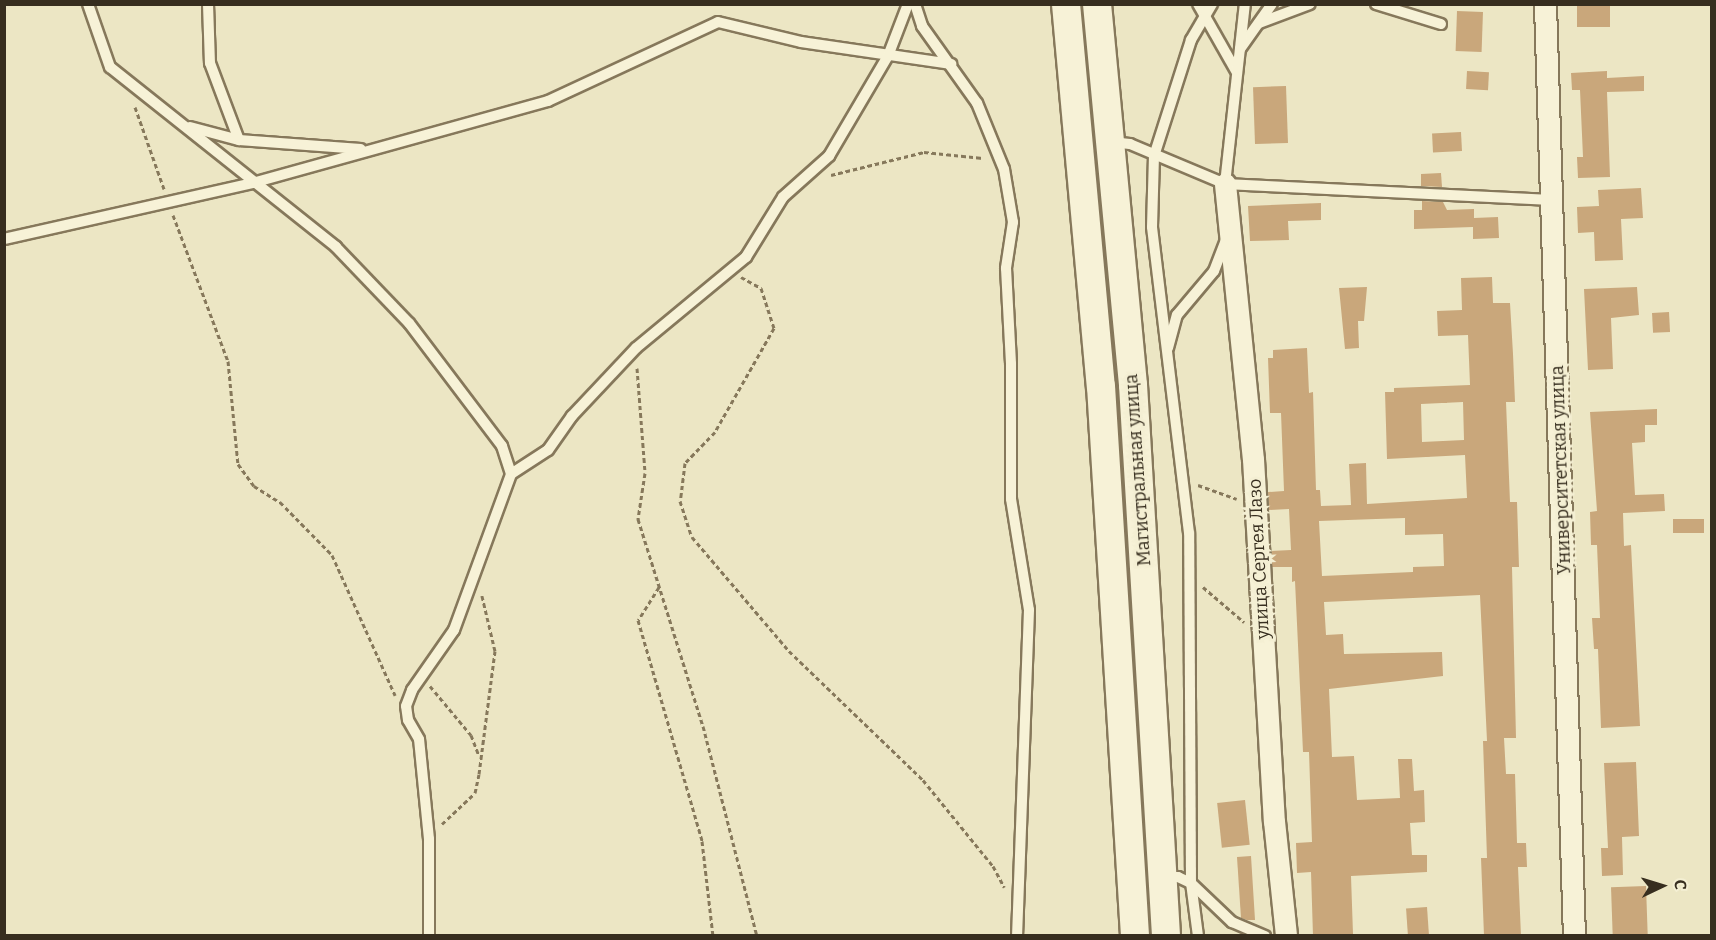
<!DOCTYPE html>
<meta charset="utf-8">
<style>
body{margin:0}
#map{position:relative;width:1716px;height:940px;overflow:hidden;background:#ece6c4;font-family:Bitter,serif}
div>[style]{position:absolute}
.building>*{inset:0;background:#c9a77b;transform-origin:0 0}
.path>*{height:3px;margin-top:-1.5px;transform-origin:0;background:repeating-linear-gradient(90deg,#86785b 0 4.5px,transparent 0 7.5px)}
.roads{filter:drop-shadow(2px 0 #86785b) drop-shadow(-2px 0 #86785b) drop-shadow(0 2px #86785b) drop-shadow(0 -2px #86785b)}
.lane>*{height:10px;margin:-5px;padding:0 5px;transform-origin:5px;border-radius:5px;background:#f7f2d7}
.street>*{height:21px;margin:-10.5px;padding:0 10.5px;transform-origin:10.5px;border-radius:10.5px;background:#f7f2d7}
.secondary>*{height:28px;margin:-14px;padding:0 14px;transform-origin:14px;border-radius:14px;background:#f7f2d7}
span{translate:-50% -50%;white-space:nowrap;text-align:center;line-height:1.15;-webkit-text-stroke:6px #f4efd3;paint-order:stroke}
.street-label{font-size:18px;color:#372e1f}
.frame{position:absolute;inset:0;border:6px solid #372e1f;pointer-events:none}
.north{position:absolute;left:1632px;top:856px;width:60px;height:60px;-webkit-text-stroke:4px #f4efd3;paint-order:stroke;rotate:86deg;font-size:16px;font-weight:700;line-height:24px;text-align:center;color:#372e1f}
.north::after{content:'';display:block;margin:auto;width:21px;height:27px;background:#372e1f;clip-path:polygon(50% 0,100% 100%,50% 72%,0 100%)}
</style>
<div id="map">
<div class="building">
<i style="left:1577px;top:4px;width:33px;height:23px"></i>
<i style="left:1457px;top:11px;width:26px;height:40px;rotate:2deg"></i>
<i style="left:1467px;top:71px;width:22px;height:18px;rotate:3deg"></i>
<i style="clip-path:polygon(1607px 71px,1607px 78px,1644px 76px,1644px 91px,1607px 92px,1610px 177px,1578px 178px,1577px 157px,1583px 157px,1580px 90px,1572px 90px,1571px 73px)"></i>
<i style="left:1286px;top:86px;width:57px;height:33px;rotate:88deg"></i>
<i style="left:1461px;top:132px;width:19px;height:29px;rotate:87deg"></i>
<i style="clip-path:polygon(1441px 173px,1442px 187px,1421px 186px,1421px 174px)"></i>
<i style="clip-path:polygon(1641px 188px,1643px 218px,1621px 219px,1623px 260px,1595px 261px,1594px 232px,1578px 233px,1577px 207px,1599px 206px,1598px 190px)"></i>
<i style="clip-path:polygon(1422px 201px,1443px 202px,1447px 210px,1474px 209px,1474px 218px,1498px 217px,1499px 238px,1473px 239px,1473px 227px,1414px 229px,1414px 210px,1422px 210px)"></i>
<i style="clip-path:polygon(1321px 203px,1321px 220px,1288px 221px,1289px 240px,1250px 241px,1248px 206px)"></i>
<i style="clip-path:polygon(evenodd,1492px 277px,1493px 303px,1510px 303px,1513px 354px,1515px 402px,1506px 402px,1510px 502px,1517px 502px,1519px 567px,1512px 567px,1516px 738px,1504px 738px,1506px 774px,1515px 774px,1517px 843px,1526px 843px,1527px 867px,1518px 867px,1521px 936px,1484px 936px,1481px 858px,1487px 858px,1483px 741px,1487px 741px,1480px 595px,1324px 602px,1326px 635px,1343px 634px,1344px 654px,1442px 652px,1443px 676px,1329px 689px,1332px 757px,1354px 756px,1357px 800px,1400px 798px,1398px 759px,1412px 759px,1414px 791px,1424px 790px,1425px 822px,1410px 823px,1412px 855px,1427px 855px,1427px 872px,1351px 876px,1353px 934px,1313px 936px,1311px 872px,1297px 873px,1296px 843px,1312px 842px,1309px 752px,1303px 752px,1295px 581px,1292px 582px,1292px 567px,1272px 567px,1271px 551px,1291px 550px,1289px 509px,1269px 510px,1268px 492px,1284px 491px,1281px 413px,1270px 413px,1268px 358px,1273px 358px,1273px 350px,1307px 348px,1309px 393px,1313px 392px,1316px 490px,1320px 490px,1321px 506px,1351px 505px,1349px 464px,1366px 463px,1367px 504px,1467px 498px,1465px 455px,1387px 459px,1385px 392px,1394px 392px,1394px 388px,1470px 385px,1468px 335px,1438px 336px,1437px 311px,1462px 310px,1461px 278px,1492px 277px,1463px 402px,1464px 440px,1422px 442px,1421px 404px,1463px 402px,1492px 277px,1405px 518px,1405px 535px,1443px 534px,1444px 566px,1413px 567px,1413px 572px,1322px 576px,1319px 521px,1405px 518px)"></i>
<i style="clip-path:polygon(1367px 287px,1364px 321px,1358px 321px,1359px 348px,1345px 349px,1339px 288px)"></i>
<i style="clip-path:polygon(1637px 287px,1639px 315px,1611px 318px,1613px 369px,1588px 370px,1584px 289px)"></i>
<i style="left:1669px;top:312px;width:20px;height:17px;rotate:87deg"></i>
<i style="clip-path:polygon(1657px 409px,1657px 425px,1645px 425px,1645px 442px,1632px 443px,1635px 495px,1664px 494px,1665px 511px,1623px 513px,1624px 546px,1631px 545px,1640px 726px,1601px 728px,1598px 649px,1594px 649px,1592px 618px,1600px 618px,1597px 545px,1591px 545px,1590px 512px,1597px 511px,1590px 412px)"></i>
<i style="left:1704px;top:519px;width:14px;height:31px;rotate:90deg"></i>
<i style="clip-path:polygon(1636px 762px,1639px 836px,1622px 837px,1623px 875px,1602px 876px,1601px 848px,1608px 848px,1604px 763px)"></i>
<i style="left:1245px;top:800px;width:45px;height:28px;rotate:84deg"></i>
<i style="clip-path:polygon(1251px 856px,1255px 920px,1247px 920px,1241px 918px,1237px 857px)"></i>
<i style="left:1646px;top:886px;width:50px;height:35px;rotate:88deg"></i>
<i style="left:1427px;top:907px;width:29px;height:21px;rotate:86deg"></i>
</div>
<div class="path">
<i style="left:135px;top:107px;width:87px;rotate:70.5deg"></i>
<i style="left:831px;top:175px;width:96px;rotate:-13.9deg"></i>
<i style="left:924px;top:152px;width:59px;rotate:5.8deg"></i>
<i style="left:173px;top:215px;width:156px;rotate:69.4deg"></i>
<i style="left:228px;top:361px;width:103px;rotate:84.5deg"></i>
<i style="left:238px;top:464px;width:27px;rotate:54deg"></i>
<i style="left:254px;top:486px;width:31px;rotate:32deg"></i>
<i style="left:280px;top:502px;width:74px;rotate:45.5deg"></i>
<i style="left:332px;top:555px;width:154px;rotate:65.8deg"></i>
<i style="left:741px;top:277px;width:23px;rotate:29deg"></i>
<i style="left:761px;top:288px;width:42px;rotate:72deg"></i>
<i style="left:774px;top:328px;width:120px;rotate:119.6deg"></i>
<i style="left:715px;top:432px;width:43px;rotate:134.1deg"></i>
<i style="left:685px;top:463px;width:38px;rotate:97deg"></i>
<i style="left:680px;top:501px;width:38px;rotate:72deg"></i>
<i style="left:692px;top:537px;width:150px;rotate:49.6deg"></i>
<i style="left:789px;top:651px;width:186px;rotate:43.9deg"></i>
<i style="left:923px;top:780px;width:111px;rotate:50.9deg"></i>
<i style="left:993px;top:866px;width:24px;rotate:62deg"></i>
<i style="left:637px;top:368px;width:105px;rotate:85.6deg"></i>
<i style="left:645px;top:473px;width:47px;rotate:98.7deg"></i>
<i style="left:638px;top:519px;width:217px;rotate:72.6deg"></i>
<i style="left:703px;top:726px;width:217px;rotate:75.6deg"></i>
<i style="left:1198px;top:485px;width:41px;rotate:19.7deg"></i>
<i style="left:659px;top:587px;width:39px;rotate:122deg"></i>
<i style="left:638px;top:620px;width:230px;rotate:73.8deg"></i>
<i style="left:702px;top:841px;width:96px;rotate:83.4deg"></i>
<i style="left:1203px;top:587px;width:54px;rotate:40.5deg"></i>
<i style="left:430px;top:686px;width:64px;rotate:50.1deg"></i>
<i style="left:471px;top:735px;width:22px;rotate:69deg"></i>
<i style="left:442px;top:824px;width:45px;rotate:-43.2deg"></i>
<i style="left:475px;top:793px;width:19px;rotate:-78deg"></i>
<i style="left:479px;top:774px;width:124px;rotate:-82.6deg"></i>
<i style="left:495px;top:651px;width:57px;rotate:-103.3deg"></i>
</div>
<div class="roads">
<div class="lane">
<i style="left:88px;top:4px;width:67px;rotate:70.8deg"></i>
<i style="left:110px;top:67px;width:289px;rotate:38.5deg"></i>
<i style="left:336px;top:247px;width:105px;rotate:46.2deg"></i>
<i style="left:409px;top:323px;width:154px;rotate:52.9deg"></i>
<i style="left:502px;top:446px;width:29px;rotate:72deg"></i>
<i style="left:208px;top:4px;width:59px;rotate:88.1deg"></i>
<i style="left:210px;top:63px;width:82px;rotate:69.4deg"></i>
<i style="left:239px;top:140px;width:122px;rotate:4.2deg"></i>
<i style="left:915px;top:4px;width:23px;rotate:72deg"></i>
<i style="left:922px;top:26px;width:95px;rotate:54.5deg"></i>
<i style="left:977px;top:103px;width:71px;rotate:67.8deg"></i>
<i style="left:1004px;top:169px;width:54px;rotate:80.4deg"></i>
<i style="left:1013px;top:222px;width:47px;rotate:98.7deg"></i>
<i style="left:1006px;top:268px;width:96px;rotate:87deg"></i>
<i style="left:1011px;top:364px;width:135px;rotate:90deg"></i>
<i style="left:1011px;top:499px;width:112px;rotate:80.8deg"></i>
<i style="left:1029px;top:610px;width:326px;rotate:92.1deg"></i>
<i style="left:1198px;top:4px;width:77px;rotate:60.4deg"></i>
<i style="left:1376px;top:4px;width:68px;rotate:17.1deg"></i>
<i style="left:1259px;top:23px;width:54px;rotate:-20.4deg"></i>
<i style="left:1240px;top:49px;width:55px;rotate:-54.6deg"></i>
<i style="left:190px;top:127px;width:51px;rotate:14.9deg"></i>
<i style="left:1111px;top:142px;width:19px;rotate:6deg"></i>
<i style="left:1130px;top:144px;width:103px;rotate:22.8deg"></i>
<i style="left:1225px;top:184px;width:327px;rotate:2.8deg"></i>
<i style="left:1225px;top:184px;width:181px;rotate:-83.7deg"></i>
<i style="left:4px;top:239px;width:258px;rotate:-12.7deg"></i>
<i style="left:256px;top:182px;width:303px;rotate:-15.5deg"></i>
<i style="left:548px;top:101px;width:187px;rotate:-24.9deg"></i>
<i style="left:718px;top:22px;width:85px;rotate:13.5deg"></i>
<i style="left:801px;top:42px;width:152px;rotate:8.3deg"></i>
<i style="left:1168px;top:348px;width:34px;rotate:-75deg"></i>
<i style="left:1177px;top:315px;width:57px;rotate:-49.9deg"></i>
<i style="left:1214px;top:271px;width:33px;rotate:-69deg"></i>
<i style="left:1163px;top:877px;width:15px"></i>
<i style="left:1178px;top:877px;width:14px;rotate:25deg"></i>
<i style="left:1191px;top:883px;width:57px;rotate:43.6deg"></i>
<i style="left:1232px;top:922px;width:36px;rotate:23deg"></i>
<i style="left:429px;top:936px;width:97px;rotate:-90deg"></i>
<i style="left:429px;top:839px;width:100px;rotate:-95.7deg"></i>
<i style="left:419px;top:739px;width:22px;rotate:-120deg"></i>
<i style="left:408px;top:720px;width:14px;rotate:-98deg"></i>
<i style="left:406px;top:706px;width:17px;rotate:-69deg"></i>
<i style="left:412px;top:690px;width:73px;rotate:-55deg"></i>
<i style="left:454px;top:630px;width:166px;rotate:-69.9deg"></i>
<i style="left:511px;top:474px;width:44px;rotate:-33deg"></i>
<i style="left:548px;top:450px;width:42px;rotate:-54.8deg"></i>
<i style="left:572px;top:416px;width:93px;rotate:-46.7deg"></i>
<i style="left:636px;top:348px;width:143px;rotate:-39.6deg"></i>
<i style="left:746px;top:257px;width:70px;rotate:-58.3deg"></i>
<i style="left:783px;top:197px;width:62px;rotate:-41.7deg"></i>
<i style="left:829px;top:156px;width:116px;rotate:-59.5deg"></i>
<i style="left:888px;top:56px;width:56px;rotate:-69deg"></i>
<i style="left:1198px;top:936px;width:53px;rotate:-97.5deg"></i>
<i style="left:1191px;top:883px;width:350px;rotate:-90.3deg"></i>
<i style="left:1189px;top:533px;width:308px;rotate:-96.9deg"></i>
<i style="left:1152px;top:227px;width:71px;rotate:-88.4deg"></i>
<i style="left:1154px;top:156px;width:122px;rotate:-72.3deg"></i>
<i style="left:1191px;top:40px;width:42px;rotate:-59.7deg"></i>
</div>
<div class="street">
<i style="left:1545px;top:4px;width:932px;rotate:88.22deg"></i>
<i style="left:1225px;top:184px;width:276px;rotate:84.2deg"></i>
<i style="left:1253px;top:459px;width:363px;rotate:86.7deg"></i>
<i style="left:1274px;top:821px;width:116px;rotate:84deg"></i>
</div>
<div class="secondary">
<i style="left:1066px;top:4px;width:384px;rotate:84.8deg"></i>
<i style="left:1101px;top:386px;width:551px;rotate:86.46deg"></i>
<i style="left:1097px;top:4px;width:383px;rotate:84.6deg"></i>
<i style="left:1133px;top:385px;width:552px;rotate:86.57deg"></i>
</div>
</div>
<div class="street-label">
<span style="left:1138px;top:470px;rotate:-94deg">Магистральная улица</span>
<span style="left:1561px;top:470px;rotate:-92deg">Университетская улица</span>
<span style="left:1259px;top:559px;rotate:-93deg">улица Сергея Лазо</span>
</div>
<div class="frame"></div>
<div class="north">С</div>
</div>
